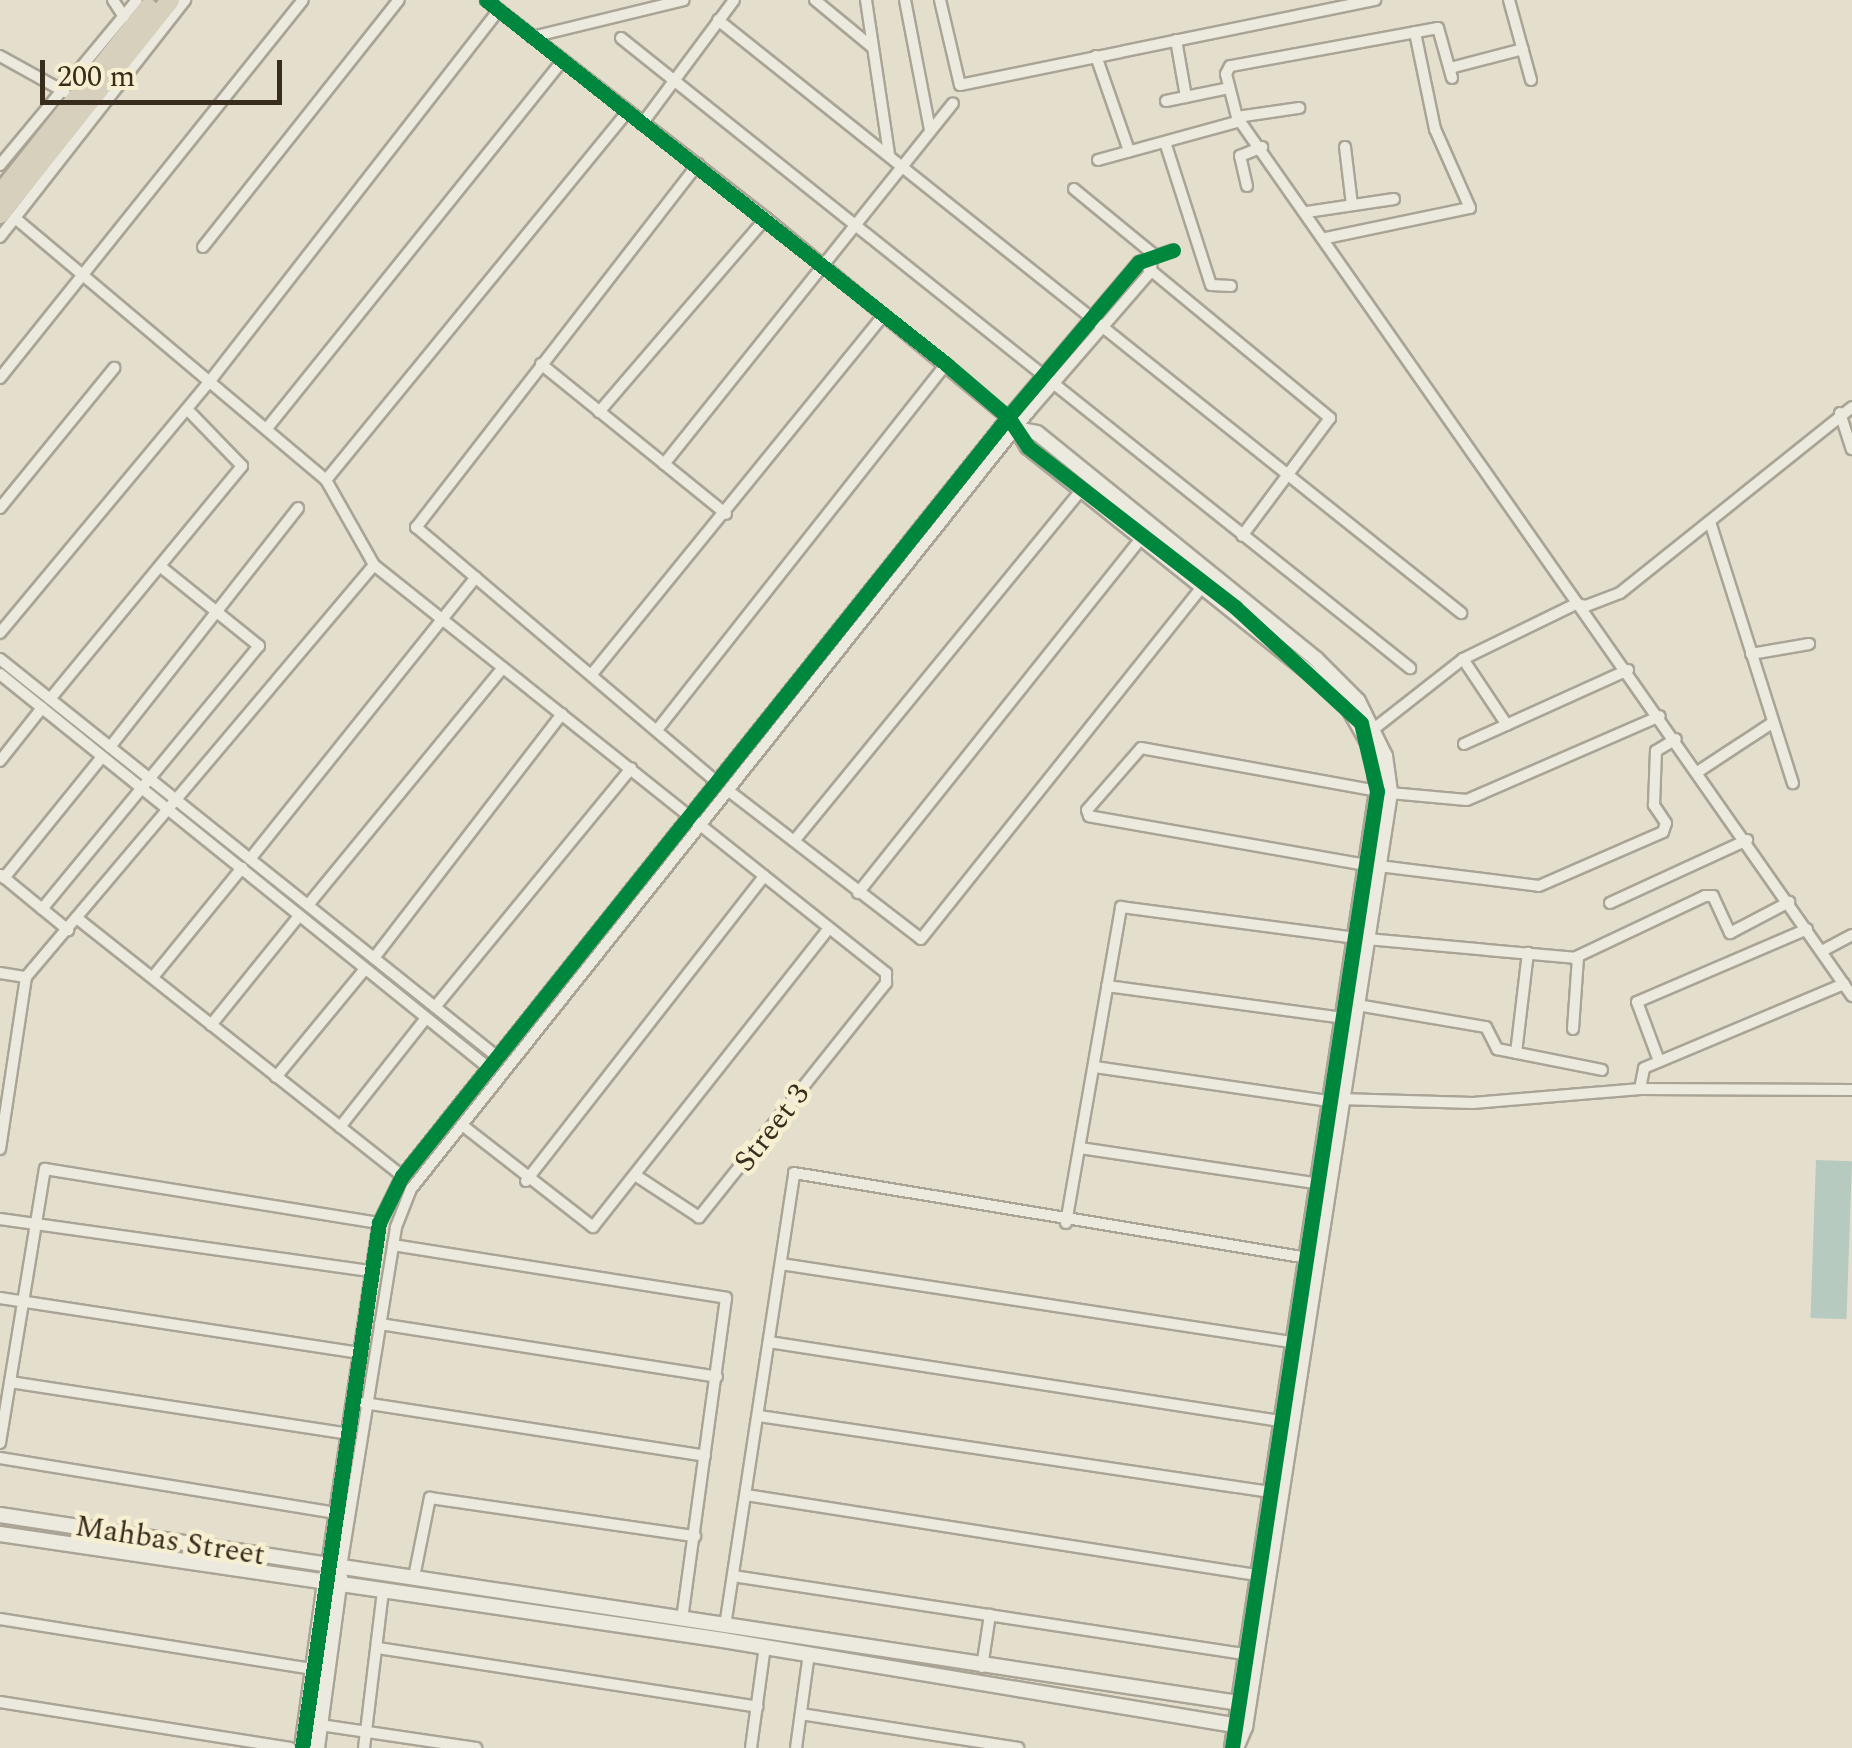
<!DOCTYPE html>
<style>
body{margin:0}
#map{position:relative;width:1852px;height:1748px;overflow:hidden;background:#e4dfcc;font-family:Spectral,serif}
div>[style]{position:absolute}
.water>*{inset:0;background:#b7cac0;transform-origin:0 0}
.roads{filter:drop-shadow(2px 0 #a9a496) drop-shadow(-2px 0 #a9a496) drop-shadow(0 2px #a9a496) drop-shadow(0 -2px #a9a496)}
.street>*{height:10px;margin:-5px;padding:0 5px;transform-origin:5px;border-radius:5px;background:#ece9de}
.secondary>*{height:14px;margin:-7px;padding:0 7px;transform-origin:7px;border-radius:7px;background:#ece9de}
.highway>*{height:18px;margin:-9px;padding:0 9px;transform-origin:9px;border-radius:9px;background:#d7d0bd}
.cycleway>*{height:15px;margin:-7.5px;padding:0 7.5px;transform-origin:7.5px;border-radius:7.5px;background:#00873e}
span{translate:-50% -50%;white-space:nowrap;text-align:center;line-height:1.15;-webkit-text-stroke:9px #f6efd2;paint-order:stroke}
.street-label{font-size:30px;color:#382d1d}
.scale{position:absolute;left:40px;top:60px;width:242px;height:45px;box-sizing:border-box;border:5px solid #382d1d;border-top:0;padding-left:12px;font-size:30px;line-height:35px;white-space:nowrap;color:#382d1d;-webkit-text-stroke:8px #f6efd2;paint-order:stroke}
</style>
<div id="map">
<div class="water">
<i style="left:1816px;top:1160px;width:36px;height:158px;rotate:2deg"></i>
</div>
<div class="roads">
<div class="street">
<i style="left:113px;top:0;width:20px;rotate:57deg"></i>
<i style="left:486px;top:0;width:355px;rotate:37.9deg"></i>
<i style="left:766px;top:218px;width:318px;rotate:39.6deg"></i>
<i style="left:815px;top:0;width:74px;rotate:39.5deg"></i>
<i style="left:866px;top:0;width:156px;rotate:81.5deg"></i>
<i style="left:905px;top:0;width:132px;rotate:79.1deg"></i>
<i style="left:940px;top:0;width:87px;rotate:76.8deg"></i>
<i style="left:960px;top:85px;width:424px;rotate:-11.6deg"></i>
<i style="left:1509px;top:0;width:83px;rotate:74.6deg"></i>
<i style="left:718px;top:20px;width:951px;rotate:38.59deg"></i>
<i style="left:532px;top:37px;width:156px;rotate:-13.7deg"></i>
<i style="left:621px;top:38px;width:1010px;rotate:38.61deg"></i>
<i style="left:1176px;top:40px;width:58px;rotate:80deg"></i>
<i style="left:0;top:56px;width:74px;rotate:29deg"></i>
<i style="left:1096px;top:56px;width:101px;rotate:70.8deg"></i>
<i style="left:1454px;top:67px;width:71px;rotate:-14.6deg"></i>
<i style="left:1452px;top:78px;width:52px;rotate:-105.6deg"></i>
<i style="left:1438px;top:28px;width:211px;rotate:169.6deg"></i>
<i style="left:1230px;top:66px;width:9px;rotate:117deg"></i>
<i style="left:1226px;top:74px;width:44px;rotate:75.7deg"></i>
<i style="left:1237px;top:117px;width:1073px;rotate:55.02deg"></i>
<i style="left:1166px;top:101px;width:64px;rotate:-11.7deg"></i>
<i style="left:1237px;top:117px;width:63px;rotate:-8.3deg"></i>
<i style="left:642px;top:124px;width:154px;rotate:-53.4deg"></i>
<i style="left:1165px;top:142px;width:150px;rotate:72.2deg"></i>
<i style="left:1211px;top:285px;width:20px;rotate:3deg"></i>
<i style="left:1345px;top:147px;width:58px;rotate:83.1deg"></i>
<i style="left:1098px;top:160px;width:148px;rotate:-15.3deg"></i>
<i style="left:698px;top:164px;width:460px;rotate:127.8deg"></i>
<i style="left:416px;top:527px;width:394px;rotate:40.3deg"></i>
<i style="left:0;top:165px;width:214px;rotate:-50.3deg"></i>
<i style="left:1247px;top:186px;width:31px;rotate:-103deg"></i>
<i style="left:1240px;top:156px;width:24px;rotate:-22deg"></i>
<i style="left:1074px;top:189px;width:101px;rotate:39.4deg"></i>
<i style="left:1307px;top:212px;width:88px;rotate:-8.5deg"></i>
<i style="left:15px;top:218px;width:407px;rotate:40.1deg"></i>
<i style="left:326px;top:480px;width:98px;rotate:60.5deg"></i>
<i style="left:0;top:237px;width:301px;rotate:-52deg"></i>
<i style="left:1326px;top:238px;width:147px;rotate:-11.8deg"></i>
<i style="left:1470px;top:208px;width:86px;rotate:-113.9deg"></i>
<i style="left:1435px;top:129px;width:99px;rotate:-101.7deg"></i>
<i style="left:203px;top:247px;width:315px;rotate:-51.6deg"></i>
<i style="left:1148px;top:268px;width:236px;rotate:39.5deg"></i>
<i style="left:1330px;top:418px;width:147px;rotate:126.7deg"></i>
<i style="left:541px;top:364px;width:238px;rotate:39deg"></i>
<i style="left:0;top:378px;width:484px;rotate:-51.3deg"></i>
<i style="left:599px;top:412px;width:256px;rotate:-49.3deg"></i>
<i style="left:1840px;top:413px;width:38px;rotate:72deg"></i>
<i style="left:268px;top:427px;width:469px;rotate:-51.2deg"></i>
<i style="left:664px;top:464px;width:462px;rotate:-51.3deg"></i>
<i style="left:326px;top:480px;width:475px;rotate:-50.7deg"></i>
<i style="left:0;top:508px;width:181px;rotate:-50.8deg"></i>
<i style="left:1711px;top:525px;width:271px;rotate:72.4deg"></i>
<i style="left:0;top:633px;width:328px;rotate:-50.2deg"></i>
<i style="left:210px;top:381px;width:470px;rotate:-52.1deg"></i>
<i style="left:1751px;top:654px;width:59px;rotate:-9.8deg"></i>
<i style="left:0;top:659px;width:640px;rotate:38.66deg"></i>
<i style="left:1463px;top:659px;width:79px;rotate:56.3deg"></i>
<i style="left:0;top:674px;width:629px;rotate:38.87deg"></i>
<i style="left:592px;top:674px;width:463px;rotate:-50.9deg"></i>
<i style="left:50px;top:699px;width:302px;rotate:-50.5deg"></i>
<i style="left:242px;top:466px;width:79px;rotate:-134deg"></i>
<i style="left:1375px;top:728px;width:112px;rotate:-38.1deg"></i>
<i style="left:1463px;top:659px;width:126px;rotate:-26deg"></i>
<i style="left:1576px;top:604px;width:10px;rotate:11deg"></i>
<i style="left:1586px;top:606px;width:36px;rotate:-21deg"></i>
<i style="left:1620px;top:593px;width:297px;rotate:-38.7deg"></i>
<i style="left:657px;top:730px;width:466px;rotate:-51.7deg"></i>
<i style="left:1464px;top:744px;width:180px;rotate:-24.3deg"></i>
<i style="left:110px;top:747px;width:304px;rotate:-51.8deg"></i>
<i style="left:0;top:761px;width:68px;rotate:-51.6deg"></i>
<i style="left:1699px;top:771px;width:87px;rotate:-33.3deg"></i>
<i style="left:729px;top:791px;width:242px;rotate:37.6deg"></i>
<i style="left:921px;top:939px;width:454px;rotate:-51.4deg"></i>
<i style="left:1390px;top:793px;width:77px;rotate:5.2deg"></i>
<i style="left:1467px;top:800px;width:210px;rotate:-23.5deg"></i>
<i style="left:794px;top:841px;width:456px;rotate:-50.7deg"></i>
<i style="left:250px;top:859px;width:361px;rotate:-51.3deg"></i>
<i style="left:1366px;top:865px;width:281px;rotate:-170deg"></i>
<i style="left:1089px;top:816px;width:6px;rotate:-108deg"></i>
<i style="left:1087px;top:810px;width:82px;rotate:-48.9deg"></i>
<i style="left:1141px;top:748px;width:240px;rotate:10.3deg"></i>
<i style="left:1379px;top:866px;width:161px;rotate:7.1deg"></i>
<i style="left:1539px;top:886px;width:135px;rotate:-23.5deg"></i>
<i style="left:1663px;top:832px;width:9px;rotate:-72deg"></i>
<i style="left:1666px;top:823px;width:22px;rotate:-124deg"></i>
<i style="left:1654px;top:805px;width:54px;rotate:-87.9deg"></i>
<i style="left:1656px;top:751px;width:23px;rotate:-31deg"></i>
<i style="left:1px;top:875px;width:87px;rotate:39.4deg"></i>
<i style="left:4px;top:878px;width:156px;rotate:-51deg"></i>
<i style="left:858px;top:893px;width:458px;rotate:-51.4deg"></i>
<i style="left:1610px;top:903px;width:151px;rotate:-24.7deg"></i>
<i style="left:308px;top:905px;width:307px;rotate:-50.6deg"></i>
<i style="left:42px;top:909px;width:341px;rotate:-50.5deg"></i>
<i style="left:259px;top:646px;width:127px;rotate:-141.1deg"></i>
<i style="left:78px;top:919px;width:414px;rotate:38.4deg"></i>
<i style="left:1367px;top:939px;width:208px;rotate:5.2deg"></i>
<i style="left:1574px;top:958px;width:145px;rotate:-25.3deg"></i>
<i style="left:1705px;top:896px;width:8px"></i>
<i style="left:1713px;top:896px;width:41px;rotate:65.3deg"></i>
<i style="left:1730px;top:933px;width:67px;rotate:-27.7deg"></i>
<i style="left:1822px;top:951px;width:34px;rotate:-28deg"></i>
<i style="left:374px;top:958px;width:308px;rotate:-52.4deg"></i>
<i style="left:0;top:973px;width:26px;rotate:9deg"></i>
<i style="left:153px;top:977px;width:141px;rotate:-50.8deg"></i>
<i style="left:1107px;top:986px;width:238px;rotate:7.7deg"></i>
<i style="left:1357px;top:1005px;width:131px;rotate:9.7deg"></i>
<i style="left:1486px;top:1027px;width:25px;rotate:63deg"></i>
<i style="left:1497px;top:1049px;width:107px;rotate:11.3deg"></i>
<i style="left:435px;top:1007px;width:309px;rotate:-50.6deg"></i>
<i style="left:211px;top:1025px;width:140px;rotate:-51.1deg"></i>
<i style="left:1573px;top:1029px;width:72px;rotate:-86deg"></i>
<i style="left:1516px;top:1053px;width:101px;rotate:-83.2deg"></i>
<i style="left:1659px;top:1061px;width:63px;rotate:-110.4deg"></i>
<i style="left:1637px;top:1002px;width:185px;rotate:-23.2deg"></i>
<i style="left:1095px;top:1067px;width:235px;rotate:8.3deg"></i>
<i style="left:276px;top:1077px;width:140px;rotate:-50.5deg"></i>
<i style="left:1640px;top:1089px;width:21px;rotate:-79deg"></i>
<i style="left:1644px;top:1068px;width:217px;rotate:-22.8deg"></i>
<i style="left:1340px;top:1099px;width:133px;rotate:1.7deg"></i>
<i style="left:1473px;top:1103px;width:168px;rotate:-4.8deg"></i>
<i style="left:1640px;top:1089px;width:212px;rotate:0.3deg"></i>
<i style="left:462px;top:1125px;width:166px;rotate:37.9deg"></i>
<i style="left:593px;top:1227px;width:381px;rotate:-51.7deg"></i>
<i style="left:340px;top:1127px;width:139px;rotate:-51.7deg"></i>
<i style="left:1080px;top:1148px;width:236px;rotate:8.5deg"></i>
<i style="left:0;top:1149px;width:174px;rotate:-81.4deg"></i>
<i style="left:26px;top:977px;width:539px;rotate:-49.81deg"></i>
<i style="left:374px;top:565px;width:655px;rotate:38.55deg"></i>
<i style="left:886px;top:973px;width:10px;rotate:90deg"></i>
<i style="left:886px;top:983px;width:300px;rotate:128.6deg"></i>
<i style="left:699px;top:1217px;width:77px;rotate:-146.7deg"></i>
<i style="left:526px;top:1181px;width:387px;rotate:-52deg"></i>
<i style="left:0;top:1219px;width:375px;rotate:8deg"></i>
<i style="left:1066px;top:1223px;width:321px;rotate:-80.1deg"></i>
<i style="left:1121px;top:907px;width:236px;rotate:7.5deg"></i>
<i style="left:393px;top:1245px;width:337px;rotate:9deg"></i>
<i style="left:726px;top:1298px;width:325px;rotate:97.8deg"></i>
<i style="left:781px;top:1264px;width:516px;rotate:8.7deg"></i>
<i style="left:0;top:1298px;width:364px;rotate:8.7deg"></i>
<i style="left:380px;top:1324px;width:341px;rotate:8.9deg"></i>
<i style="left:769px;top:1342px;width:517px;rotate:8.79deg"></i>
<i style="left:10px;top:1382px;width:342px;rotate:8.7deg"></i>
<i style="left:364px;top:1403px;width:345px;rotate:8.8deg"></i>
<i style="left:759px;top:1416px;width:517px;rotate:8.46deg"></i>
<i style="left:0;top:1443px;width:278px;rotate:-80.7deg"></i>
<i style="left:45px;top:1169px;width:338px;rotate:9.2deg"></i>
<i style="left:0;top:1458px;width:339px;rotate:9.3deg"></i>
<i style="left:746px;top:1495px;width:516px;rotate:8.91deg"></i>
<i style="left:327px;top:1565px;width:346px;rotate:-81.4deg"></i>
<i style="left:379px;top:1223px;width:52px;rotate:-63.9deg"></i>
<i style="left:402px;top:1176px;width:971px;rotate:-51.4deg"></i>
<i style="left:1008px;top:417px;width:203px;rotate:-49.8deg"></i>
<i style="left:1139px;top:262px;width:36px;rotate:-19deg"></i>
<i style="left:341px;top:1567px;width:344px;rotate:-80.8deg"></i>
<i style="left:396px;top:1227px;width:41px;rotate:-68.5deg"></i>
<i style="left:411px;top:1189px;width:993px;rotate:-51.5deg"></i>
<i style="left:1029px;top:412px;width:186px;rotate:-49.1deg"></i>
<i style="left:1151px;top:271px;width:18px;rotate:-87deg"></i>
<i style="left:733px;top:1576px;width:517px;rotate:8.68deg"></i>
<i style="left:414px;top:1577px;width:81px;rotate:-78.6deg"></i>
<i style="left:430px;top:1498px;width:268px;rotate:8.2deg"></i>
<i style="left:0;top:1619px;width:317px;rotate:9.1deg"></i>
<i style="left:725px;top:1626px;width:458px;rotate:-81.3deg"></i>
<i style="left:794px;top:1173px;width:515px;rotate:9.39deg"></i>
<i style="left:378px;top:1648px;width:384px;rotate:8.8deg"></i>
<i style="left:982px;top:1667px;width:53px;rotate:-81.3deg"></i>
<i style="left:0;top:1702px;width:294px;rotate:9deg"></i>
<i style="left:801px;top:1714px;width:220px;rotate:8.9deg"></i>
<i style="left:320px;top:1725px;width:158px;rotate:8.4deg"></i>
<i style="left:364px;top:1748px;width:158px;rotate:-83.1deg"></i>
<i style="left:751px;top:1748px;width:103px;rotate:-82.2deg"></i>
<i style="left:796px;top:1748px;width:96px;rotate:-82.2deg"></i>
</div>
<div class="secondary">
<i style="left:1017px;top:429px;width:20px;rotate:11deg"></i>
<i style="left:1037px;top:433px;width:359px;rotate:39deg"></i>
<i style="left:1316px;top:659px;width:59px;rotate:45deg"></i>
<i style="left:1358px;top:701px;width:61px;rotate:63.9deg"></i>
<i style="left:1385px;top:756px;width:37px;rotate:82deg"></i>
<i style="left:1390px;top:793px;width:945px;rotate:98.82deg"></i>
<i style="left:1245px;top:1727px;width:23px;rotate:113deg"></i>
<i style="left:1017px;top:429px;width:21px;rotate:59deg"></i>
<i style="left:1028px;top:447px;width:405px;rotate:38.7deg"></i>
<i style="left:1344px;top:700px;width:59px;rotate:60.4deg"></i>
<i style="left:1373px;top:751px;width:40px;rotate:84.3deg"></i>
<i style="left:1377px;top:791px;width:968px;rotate:98.62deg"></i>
<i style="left:0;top:1515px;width:1259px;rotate:8.63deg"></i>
<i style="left:0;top:1534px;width:731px;rotate:8.34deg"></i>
<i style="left:723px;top:1640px;width:523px;rotate:9.46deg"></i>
<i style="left:302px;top:1748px;width:174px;rotate:-82.1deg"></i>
<i style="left:317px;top:1748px;width:172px;rotate:-82.3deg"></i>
</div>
<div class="highway">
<i style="left:0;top:194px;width:238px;rotate:-51.5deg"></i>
<i style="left:0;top:214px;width:273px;rotate:-51.5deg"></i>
</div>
</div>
<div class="cycleway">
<i style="left:486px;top:0;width:587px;rotate:38.35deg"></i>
<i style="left:946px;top:364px;width:82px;rotate:40.5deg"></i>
<i style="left:1008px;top:417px;width:36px;rotate:56deg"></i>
<i style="left:1028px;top:447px;width:262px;rotate:37.7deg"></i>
<i style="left:1235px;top:607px;width:171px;rotate:42.6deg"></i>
<i style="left:1361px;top:723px;width:70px;rotate:76.8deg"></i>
<i style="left:1377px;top:791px;width:968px;rotate:98.62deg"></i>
<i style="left:302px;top:1748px;width:531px;rotate:-81.66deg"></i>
<i style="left:379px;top:1223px;width:52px;rotate:-63.9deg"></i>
<i style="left:402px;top:1176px;width:971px;rotate:-51.4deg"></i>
<i style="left:1008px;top:417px;width:203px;rotate:-49.8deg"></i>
<i style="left:1139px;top:262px;width:36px;rotate:-19deg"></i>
</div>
<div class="street-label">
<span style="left:772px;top:1128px;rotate:-52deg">Street 3</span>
<span style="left:170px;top:1541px;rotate:9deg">Mahbas Street</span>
</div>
<div class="scale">200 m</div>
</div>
